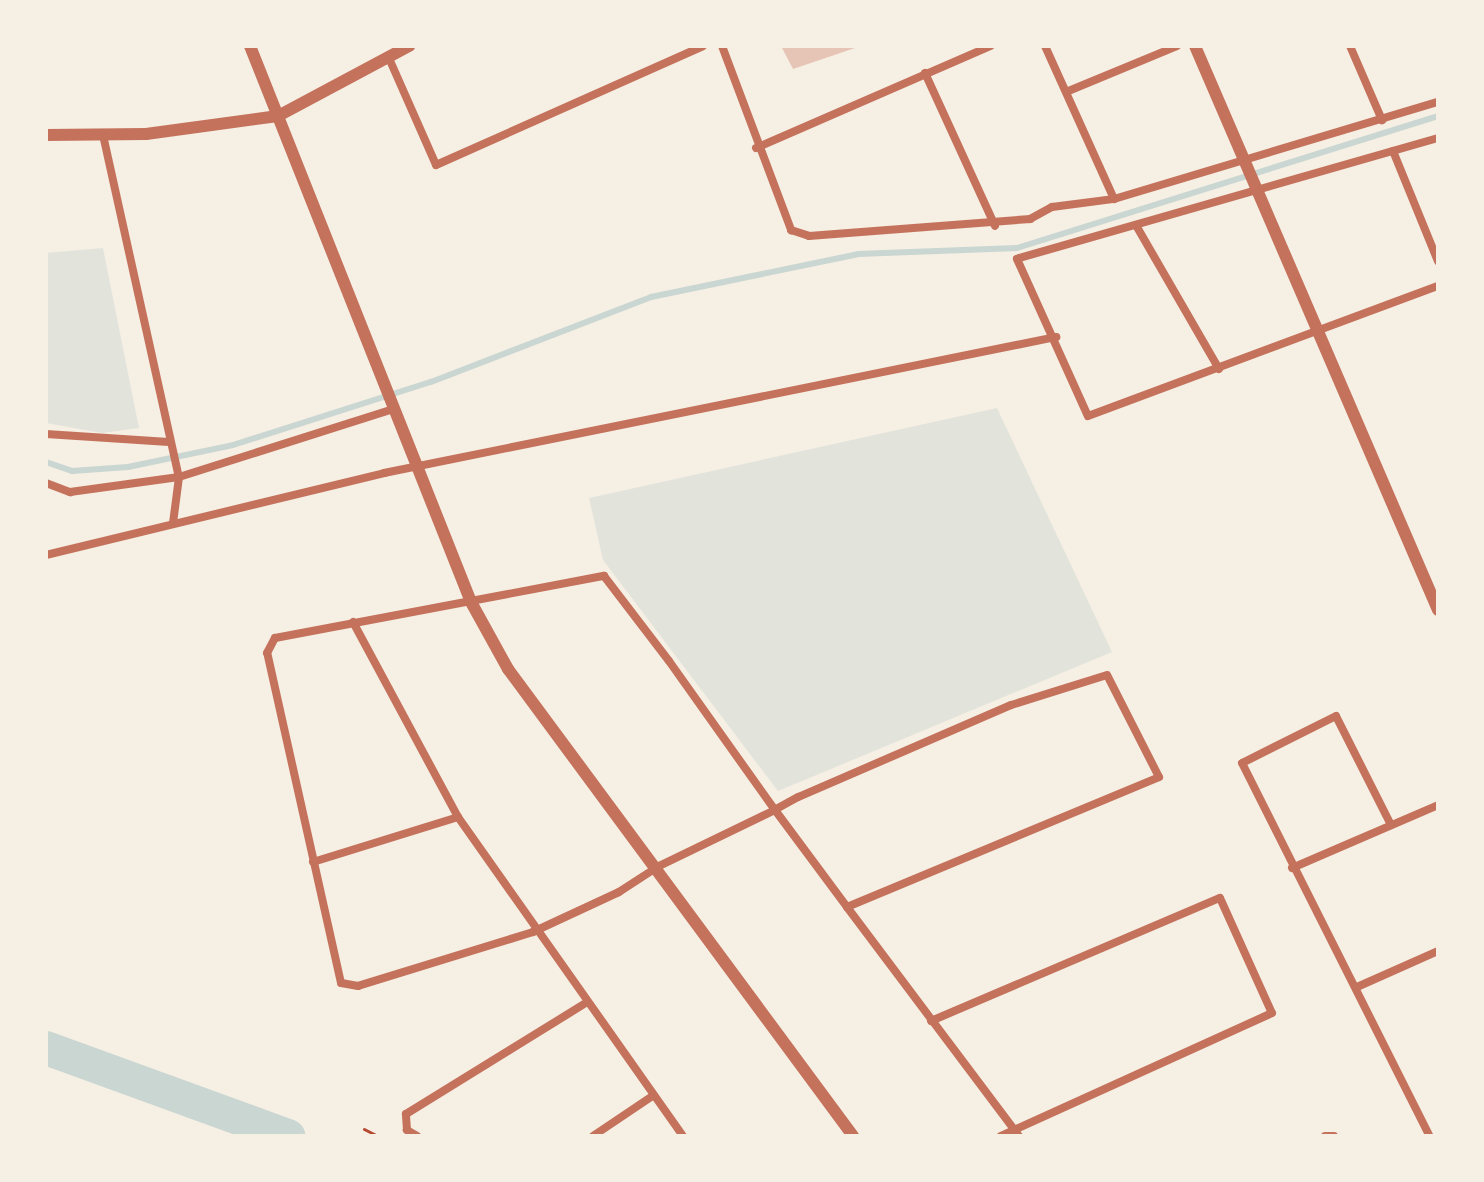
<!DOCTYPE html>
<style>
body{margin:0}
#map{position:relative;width:1484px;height:1182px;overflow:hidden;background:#f6efe4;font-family:"Crimson Pro",serif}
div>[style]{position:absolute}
.green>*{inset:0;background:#e2e4dc}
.stream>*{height:6px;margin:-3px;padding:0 3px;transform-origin:3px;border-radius:3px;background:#c9d6d2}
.river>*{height:34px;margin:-17px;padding:0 17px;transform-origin:17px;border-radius:17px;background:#c9d6d2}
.building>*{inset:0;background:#e6c5b7}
.path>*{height:3px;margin:-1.5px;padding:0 1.5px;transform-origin:1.5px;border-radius:1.5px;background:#b5482f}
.minor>*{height:8px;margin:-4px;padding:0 4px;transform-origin:4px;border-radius:4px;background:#c5725c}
.tertiary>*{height:12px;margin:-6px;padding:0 6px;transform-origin:6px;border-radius:6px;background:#c5725c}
span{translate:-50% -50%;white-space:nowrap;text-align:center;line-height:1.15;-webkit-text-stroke:8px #f6efe4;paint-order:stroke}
.frame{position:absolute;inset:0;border:48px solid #f6efe4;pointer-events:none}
</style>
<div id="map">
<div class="green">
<i style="clip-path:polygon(103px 248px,139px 428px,102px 433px,46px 423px,46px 253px)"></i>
<i style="clip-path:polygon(997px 408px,1112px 652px,778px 791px,603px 560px,589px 498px)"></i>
</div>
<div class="stream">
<i style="left:46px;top:462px;width:28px;rotate:19deg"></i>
<i style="left:72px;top:471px;width:56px;rotate:-4.1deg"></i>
<i style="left:128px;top:467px;width:107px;rotate:-11.8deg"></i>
<i style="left:233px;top:445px;width:208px;rotate:-17.7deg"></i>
<i style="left:431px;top:382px;width:236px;rotate:-21.1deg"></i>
<i style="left:651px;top:297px;width:211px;rotate:-11.7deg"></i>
<i style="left:858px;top:254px;width:159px;rotate:-2.2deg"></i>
<i style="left:1017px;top:248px;width:441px;rotate:-17.4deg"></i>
</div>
<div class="river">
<i style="left:46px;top:1048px;width:258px;rotate:20deg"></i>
</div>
<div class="building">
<i style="clip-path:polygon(781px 46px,861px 46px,793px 69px)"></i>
</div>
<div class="path">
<i style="left:364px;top:1129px;width:16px;rotate:27deg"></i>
</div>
<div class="minor">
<i style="left:722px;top:46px;width:197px;rotate:69.4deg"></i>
<i style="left:791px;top:230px;width:19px;rotate:18deg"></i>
<i style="left:809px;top:236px;width:222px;rotate:-4.4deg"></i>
<i style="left:1030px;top:219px;width:25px;rotate:-29deg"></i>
<i style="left:1052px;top:207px;width:63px;rotate:-7.4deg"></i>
<i style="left:1114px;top:199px;width:338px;rotate:-16.7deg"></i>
<i style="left:1045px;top:46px;width:168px;rotate:65.7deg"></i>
<i style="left:1350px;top:46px;width:81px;rotate:66.6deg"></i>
<i style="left:388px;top:56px;width:119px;rotate:66.2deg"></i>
<i style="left:436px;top:165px;width:292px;rotate:-24deg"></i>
<i style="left:925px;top:73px;width:168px;rotate:65.4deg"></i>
<i style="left:1066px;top:92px;width:120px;rotate:-22.5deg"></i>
<i style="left:103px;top:135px;width:350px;rotate:77.5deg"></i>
<i style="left:179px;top:477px;width:46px;rotate:97.4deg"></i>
<i style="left:1438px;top:138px;width:438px;rotate:164deg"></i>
<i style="left:1017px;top:259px;width:172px;rotate:65.7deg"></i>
<i style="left:1088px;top:416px;width:373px;rotate:-20.4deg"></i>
<i style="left:756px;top:148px;width:256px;rotate:-23.5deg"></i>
<i style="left:1393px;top:151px;width:119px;rotate:67.8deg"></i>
<i style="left:1137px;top:227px;width:164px;rotate:60deg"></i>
<i style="left:46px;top:434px;width:123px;rotate:3.7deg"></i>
<i style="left:46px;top:483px;width:26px;rotate:21deg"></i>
<i style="left:70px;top:492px;width:110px;rotate:-7.8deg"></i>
<i style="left:179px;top:477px;width:225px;rotate:-17.6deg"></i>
<i style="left:46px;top:555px;width:348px;rotate:-13.6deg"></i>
<i style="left:384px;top:473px;width:686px;rotate:-11.44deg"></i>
<i style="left:353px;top:622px;width:221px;rotate:61.7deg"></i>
<i style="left:458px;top:817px;width:390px;rotate:54.8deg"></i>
<i style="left:1391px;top:825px;width:122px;rotate:-116.8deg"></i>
<i style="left:1336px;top:716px;width:105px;rotate:153.4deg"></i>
<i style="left:1242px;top:763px;width:418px;rotate:63.3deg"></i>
<i style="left:313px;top:862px;width:152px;rotate:-17.2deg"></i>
<i style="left:1292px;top:868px;width:159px;rotate:-23.3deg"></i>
<i style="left:847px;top:907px;width:338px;rotate:-22.6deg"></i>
<i style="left:1159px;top:777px;width:114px;rotate:-117deg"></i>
<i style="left:1107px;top:675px;width:101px;rotate:162.6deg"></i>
<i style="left:1011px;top:705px;width:232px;rotate:156.6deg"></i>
<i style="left:798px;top:797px;width:26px;rotate:151deg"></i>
<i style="left:775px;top:810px;width:129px;rotate:154.2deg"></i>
<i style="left:659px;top:866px;width:48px;rotate:147deg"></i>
<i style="left:619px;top:892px;width:95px;rotate:155.1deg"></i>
<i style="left:533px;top:932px;width:183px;rotate:162.9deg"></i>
<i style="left:358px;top:986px;width:17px;rotate:-170deg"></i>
<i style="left:341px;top:983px;width:338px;rotate:-102.6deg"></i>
<i style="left:267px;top:653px;width:17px;rotate:-62deg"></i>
<i style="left:275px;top:638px;width:335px;rotate:-10.7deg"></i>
<i style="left:604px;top:576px;width:107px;rotate:52.6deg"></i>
<i style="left:669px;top:661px;width:183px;rotate:54.6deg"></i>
<i style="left:775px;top:810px;width:121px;rotate:53.4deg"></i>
<i style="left:847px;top:907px;width:286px;rotate:53.1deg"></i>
<i style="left:1357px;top:987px;width:89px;rotate:-24deg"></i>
<i style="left:931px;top:1021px;width:314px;rotate:-23.1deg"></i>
<i style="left:1220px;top:898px;width:126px;rotate:65.7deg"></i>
<i style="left:1272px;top:1013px;width:298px;rotate:155.6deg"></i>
<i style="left:417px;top:1136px;width:12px;rotate:-149deg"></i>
<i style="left:407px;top:1130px;width:16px;rotate:-94deg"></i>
<i style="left:406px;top:1114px;width:209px;rotate:-31.7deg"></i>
<i style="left:593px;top:1136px;width:73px;rotate:-33.9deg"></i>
<i style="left:1325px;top:1136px;width:9px"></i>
</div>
<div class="tertiary">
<i style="left:250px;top:46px;width:598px;rotate:68.32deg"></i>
<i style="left:471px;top:602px;width:77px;rotate:61.1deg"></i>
<i style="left:508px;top:669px;width:581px;rotate:53.54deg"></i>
<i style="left:1195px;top:46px;width:614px;rotate:66.69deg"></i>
<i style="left:46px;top:135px;width:100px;rotate:-0.6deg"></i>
<i style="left:146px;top:134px;width:133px;rotate:-7.8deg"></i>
<i style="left:278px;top:116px;width:149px;rotate:-28.1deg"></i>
</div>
<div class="frame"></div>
</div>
